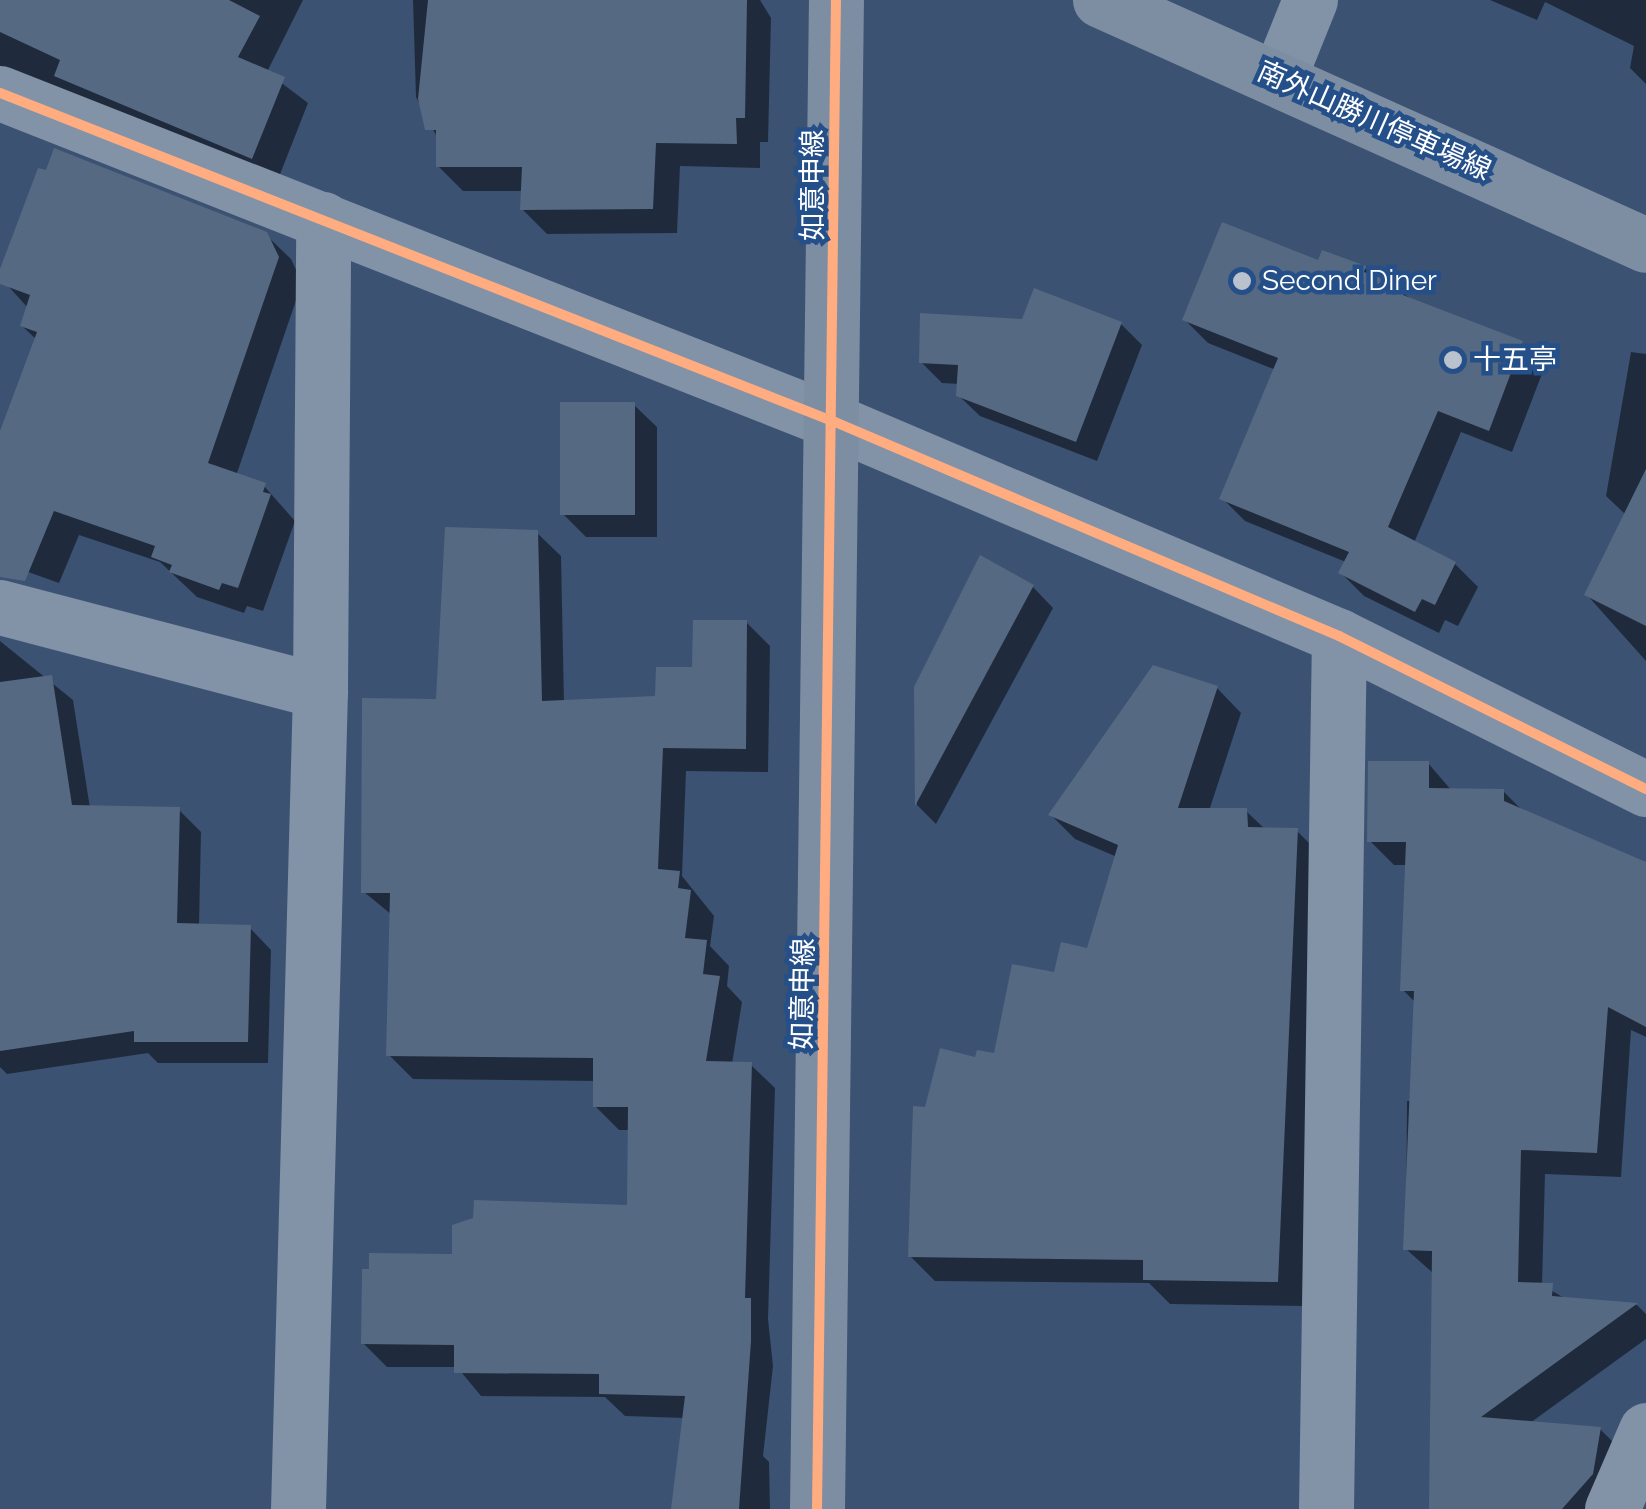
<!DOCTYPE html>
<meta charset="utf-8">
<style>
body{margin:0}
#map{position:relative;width:1646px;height:1509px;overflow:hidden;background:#3b5272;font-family:Raleway,"Noto Sans JP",sans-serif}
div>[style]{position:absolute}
.shadow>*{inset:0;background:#0007}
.building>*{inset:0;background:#566982;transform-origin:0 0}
.street>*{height:55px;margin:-27.5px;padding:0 27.5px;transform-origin:27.5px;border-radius:27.5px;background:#8292a7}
.secondary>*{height:55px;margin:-27.5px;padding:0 27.5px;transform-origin:27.5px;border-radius:27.5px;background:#7d8ea3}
.cycleway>*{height:10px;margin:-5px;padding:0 5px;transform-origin:5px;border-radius:5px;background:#ffac80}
.dots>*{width:28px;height:28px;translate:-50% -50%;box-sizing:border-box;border:5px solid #254f88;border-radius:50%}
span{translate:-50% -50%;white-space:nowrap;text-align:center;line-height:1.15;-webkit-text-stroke:9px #254f88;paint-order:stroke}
.street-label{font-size:28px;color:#fff}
.poi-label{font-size:28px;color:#fff}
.left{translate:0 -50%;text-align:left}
</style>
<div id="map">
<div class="shadow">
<i style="clip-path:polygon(0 0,303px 0,267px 72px,308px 103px,277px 182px,0 83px)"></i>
<i style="clip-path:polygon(413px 0,760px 0,771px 18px,768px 142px,760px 142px,760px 168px,680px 166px,677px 233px,547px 234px,522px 209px,523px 191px,463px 191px,438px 166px,438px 139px,416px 97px)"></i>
<i style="clip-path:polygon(1490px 0,1646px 0,1646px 84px,1630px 68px,1634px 46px,1545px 2px,1537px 20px)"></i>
<i style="clip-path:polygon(265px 234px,291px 259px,302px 283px,236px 476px,264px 486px,295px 521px,263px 611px,247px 606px,244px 613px,197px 597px,160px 562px,79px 535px,59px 583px,0 562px,0 454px,37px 340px,22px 326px,28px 308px,0 277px)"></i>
<i style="clip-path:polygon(1320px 263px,1364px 268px,1419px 304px,1522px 344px,1545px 366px,1512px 452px,1461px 432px,1414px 543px,1455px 564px,1478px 587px,1458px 626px,1445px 620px,1439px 633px,1364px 596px,1341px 573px,1346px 562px,1245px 521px,1222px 498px,1276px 370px,1208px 343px,1185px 320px)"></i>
<i style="clip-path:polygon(1121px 324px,1142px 345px,1097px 461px,980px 416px,958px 395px,959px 384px,942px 383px,921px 362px)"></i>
<i style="clip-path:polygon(1631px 352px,1646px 354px,1646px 661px,1587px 595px,1626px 515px,1606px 496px)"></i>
<i style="clip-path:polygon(634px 405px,657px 427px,657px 537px,586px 537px,563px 514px)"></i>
<i style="clip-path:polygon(537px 533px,561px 556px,564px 703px,658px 699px,746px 622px,770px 646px,768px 772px,686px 771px,682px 876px,714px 916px,710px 946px,729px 966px,727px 986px,742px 1002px,732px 1064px,751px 1065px,775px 1088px,768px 1319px,773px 1366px,763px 1456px,769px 1462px,770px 1509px,673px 1509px,684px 1418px,625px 1416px,605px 1397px,481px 1396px,457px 1367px,387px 1367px,363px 1343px,454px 1257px,629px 1207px,631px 1130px,619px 1130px,595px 1106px,595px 1081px,413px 1079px,389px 1055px,392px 915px,364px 892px,438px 702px)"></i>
<i style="clip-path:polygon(981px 559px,1033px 587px,1053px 608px,936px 824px,917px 805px,916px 687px)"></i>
<i style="clip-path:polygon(0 641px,73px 700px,90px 808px,179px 810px,201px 832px,199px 926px,250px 928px,271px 950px,268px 1063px,158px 1063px,148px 1053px,7px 1074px,0 1067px)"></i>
<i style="clip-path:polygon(1217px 688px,1241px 713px,1209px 811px,1246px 811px,1266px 830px,1296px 830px,1321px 855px,1302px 1306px,1170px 1304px,1149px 1283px,935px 1281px,910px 1256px,927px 1110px,977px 1060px,996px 1056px,1056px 975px,1089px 951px,1117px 857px,1075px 839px,1051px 815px)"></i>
<i style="clip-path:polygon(1428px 763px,1452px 791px,1503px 791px,1525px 813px,1646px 864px,1646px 1037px,1631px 1030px,1621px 1177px,1545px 1174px,1542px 1285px,1566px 1299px,1637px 1305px,1646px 1314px,1646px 1339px,1530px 1423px,1600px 1429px,1625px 1454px,1608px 1509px,1431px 1509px,1434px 1274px,1406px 1249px,1407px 1101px,1414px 1101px,1416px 1003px,1403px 990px,1407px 865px,1394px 865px,1370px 841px)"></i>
</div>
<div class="building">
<i style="clip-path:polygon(0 0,229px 0,260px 16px,238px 57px,285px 77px,252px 159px,54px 76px,60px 60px,0 32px)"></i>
<i style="clip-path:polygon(428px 0,747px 0,745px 118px,736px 118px,737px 144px,656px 143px,653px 209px,520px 210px,522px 167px,436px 167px,436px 130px,425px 130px,418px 99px)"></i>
<i style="clip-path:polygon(54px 148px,267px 232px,279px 257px,208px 463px,266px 483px,263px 492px,271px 494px,238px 588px,222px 583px,219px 590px,169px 572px,172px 565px,151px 557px,155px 546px,54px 511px,25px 581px,0 577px,0 431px,37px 332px,20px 326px,30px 295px,0 284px,0 269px,38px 168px,46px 170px)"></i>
<i style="clip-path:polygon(1222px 222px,1318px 260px,1322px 250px,1366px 266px,1364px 272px,1406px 287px,1403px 295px,1523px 341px,1489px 431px,1438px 411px,1388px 527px,1456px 562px,1435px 605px,1422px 599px,1415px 612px,1338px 573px,1349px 552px,1219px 499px,1278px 358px,1182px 320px)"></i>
<i style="clip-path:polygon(1034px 288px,1122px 322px,1076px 442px,956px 396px,958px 365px,919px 363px,920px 313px,1022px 319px)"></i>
<i style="left:635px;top:402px;width:113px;height:75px;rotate:90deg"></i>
<i style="clip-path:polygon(1646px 469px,1646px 626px,1584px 595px)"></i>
<i style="clip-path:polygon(445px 527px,538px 530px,542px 701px,655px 696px,656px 667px,692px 667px,693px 620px,747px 620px,746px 749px,663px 748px,658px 869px,680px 871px,678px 888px,691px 890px,685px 938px,707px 940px,703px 974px,720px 976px,706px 1061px,752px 1062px,745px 1298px,751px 1298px,751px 1341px,739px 1509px,671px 1509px,685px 1396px,599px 1394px,599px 1374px,454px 1373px,454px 1345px,361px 1344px,362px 1269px,369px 1269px,369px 1253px,452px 1254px,452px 1225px,473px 1218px,474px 1200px,627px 1205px,628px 1107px,593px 1107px,593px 1058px,386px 1056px,390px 893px,361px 893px,362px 698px,436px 699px)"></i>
<i style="clip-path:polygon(980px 555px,1034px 585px,915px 806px,914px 687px)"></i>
<i style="clip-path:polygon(1153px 665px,1218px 686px,1178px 808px,1247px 808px,1248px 827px,1298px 828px,1278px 1282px,1143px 1280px,1143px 1260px,908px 1257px,913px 1106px,925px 1107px,940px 1048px,975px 1057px,977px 1050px,994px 1053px,1012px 964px,1054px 972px,1061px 942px,1087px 948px,1118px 845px,1048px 815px)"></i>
<i style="clip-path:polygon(52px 675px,72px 805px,180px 807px,177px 923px,251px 925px,248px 1042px,134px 1042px,134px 1031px,0 1051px,0 682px)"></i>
<i style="clip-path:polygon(1368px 761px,1429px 761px,1429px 788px,1504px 789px,1504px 801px,1646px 862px,1646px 1027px,1608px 1007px,1597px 1153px,1521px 1150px,1518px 1282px,1553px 1283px,1552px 1296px,1638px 1303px,1481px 1417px,1601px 1427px,1593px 1474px,1562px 1509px,1429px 1509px,1432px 1251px,1403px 1250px,1414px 991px,1400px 991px,1406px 842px,1367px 842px)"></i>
</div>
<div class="street">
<i style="left:1279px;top:77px;width:83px;rotate:-68.1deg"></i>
<i style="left:0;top:93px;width:897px;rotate:21.51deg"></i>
<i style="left:835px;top:422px;width:548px;rotate:23.01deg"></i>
<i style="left:1339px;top:636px;width:343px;rotate:26.5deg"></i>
<i style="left:0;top:607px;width:331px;rotate:14.7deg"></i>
<i style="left:298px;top:1509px;width:818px;rotate:-88.46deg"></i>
<i style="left:320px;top:691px;width:472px;rotate:-89.6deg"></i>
<i style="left:1326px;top:1509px;width:873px;rotate:-89.15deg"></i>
<i style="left:1612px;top:1509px;width:86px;rotate:-66.7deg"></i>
</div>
<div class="secondary">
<i style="left:1100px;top:0;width:598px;rotate:24.17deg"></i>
<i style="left:817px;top:1509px;width:1509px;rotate:-89.28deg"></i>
</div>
<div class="cycleway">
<i style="left:0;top:93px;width:897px;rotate:21.51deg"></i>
<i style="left:835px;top:422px;width:548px;rotate:23.01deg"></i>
<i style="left:1339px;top:636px;width:343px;rotate:26.5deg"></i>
<i style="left:817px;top:1509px;width:1509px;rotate:-89.28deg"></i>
</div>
<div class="dots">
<i style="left:1242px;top:281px;background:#bac2ce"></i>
<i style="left:1453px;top:360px;background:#bac2ce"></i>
</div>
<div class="street-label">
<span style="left:1374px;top:121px;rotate:24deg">南外山勝川停車場線</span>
<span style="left:813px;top:185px;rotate:-90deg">如意申線</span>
<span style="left:803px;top:994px;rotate:-89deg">如意申線</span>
</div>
<div class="poi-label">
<span class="left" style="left:1262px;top:281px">Second Diner</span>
<span class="left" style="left:1473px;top:360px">十五亭</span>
</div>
</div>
